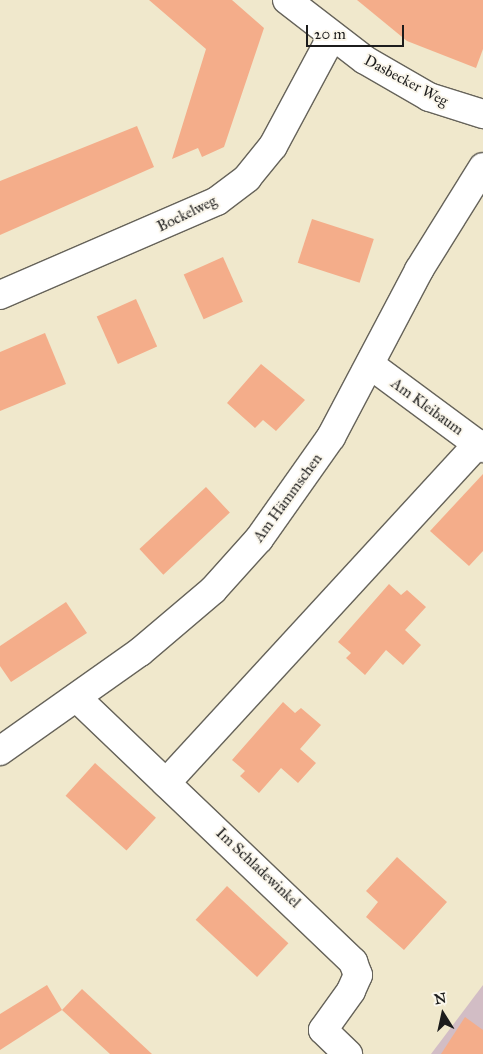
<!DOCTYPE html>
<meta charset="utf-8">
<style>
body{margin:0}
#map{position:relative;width:483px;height:1054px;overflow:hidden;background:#f0e8cc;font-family:"IM FELL Great Primer",serif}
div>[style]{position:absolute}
.industrial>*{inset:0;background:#d2bdc5}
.building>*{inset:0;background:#f4ad8a;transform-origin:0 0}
.roads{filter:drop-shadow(1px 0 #66635a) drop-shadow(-1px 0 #66635a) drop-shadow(0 1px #66635a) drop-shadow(0 -1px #66635a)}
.minor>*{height:28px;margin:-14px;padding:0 14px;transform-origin:14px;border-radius:14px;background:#fff}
.tertiary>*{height:28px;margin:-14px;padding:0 14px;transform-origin:14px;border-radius:14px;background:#fff}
span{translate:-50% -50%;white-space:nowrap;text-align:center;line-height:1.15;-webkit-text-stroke:4px #fbf7ec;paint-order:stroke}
.street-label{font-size:15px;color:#1c1c1c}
.north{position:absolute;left:418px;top:989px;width:50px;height:50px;-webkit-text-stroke:4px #fbf7ec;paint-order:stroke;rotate:350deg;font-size:14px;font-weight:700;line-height:20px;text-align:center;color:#1c1c1c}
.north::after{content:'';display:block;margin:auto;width:18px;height:22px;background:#1c1c1c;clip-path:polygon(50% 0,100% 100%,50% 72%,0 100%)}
.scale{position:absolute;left:306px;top:25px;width:98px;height:22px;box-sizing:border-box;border:2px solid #1c1c1c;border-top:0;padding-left:6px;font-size:15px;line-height:18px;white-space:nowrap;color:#1c1c1c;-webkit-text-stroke:4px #fbf7ec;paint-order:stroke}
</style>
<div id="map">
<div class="industrial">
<i style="clip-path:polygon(483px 985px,483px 1054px,431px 1054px)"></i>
</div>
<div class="building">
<i style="clip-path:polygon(149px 0,232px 0,264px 28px,224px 147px,202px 157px,198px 148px,172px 159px,206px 49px)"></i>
<i style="clip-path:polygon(357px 0,483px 0,483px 49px,476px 68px,407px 41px)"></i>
<i style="clip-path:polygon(137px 126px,154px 167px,0 235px,0 181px)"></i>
<i style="left:312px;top:219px;width:65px;height:46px;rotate:18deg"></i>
<i style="left:223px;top:257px;width:49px;height:43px;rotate:66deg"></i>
<i style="left:136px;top:299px;width:52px;height:43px;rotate:66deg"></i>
<i style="clip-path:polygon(45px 333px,66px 384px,0 411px,0 352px)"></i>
<i style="clip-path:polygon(261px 364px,305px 400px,276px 431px,263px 420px,255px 428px,227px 403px)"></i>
<i style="clip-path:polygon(483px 474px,483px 551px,469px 566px,430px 531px)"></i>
<i style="left:206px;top:487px;width:35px;height:91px;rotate:47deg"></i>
<i style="clip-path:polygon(389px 584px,401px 595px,407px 590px,426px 607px,405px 630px,421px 645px,403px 665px,386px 650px,365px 675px,346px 658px,351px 653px,338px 642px)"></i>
<i style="clip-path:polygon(66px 602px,87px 633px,11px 682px,0 666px,0 646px)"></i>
<i style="clip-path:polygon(283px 702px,295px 713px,301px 708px,321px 725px,300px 749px,316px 763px,298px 783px,281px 768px,259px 793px,240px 776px,245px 771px,232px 760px)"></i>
<i style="left:95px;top:763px;width:82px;height:44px;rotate:42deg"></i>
<i style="clip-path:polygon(397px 857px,447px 902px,404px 950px,366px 917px,378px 902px,366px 891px)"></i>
<i style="left:227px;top:886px;width:84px;height:46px;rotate:43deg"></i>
<i style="clip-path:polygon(47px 985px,62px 1010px,0 1050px,0 1014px)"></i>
<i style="clip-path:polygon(82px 989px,152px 1054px,110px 1054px,62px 1010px)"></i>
<i style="clip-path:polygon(465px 1017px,483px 1030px,483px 1054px,441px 1054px)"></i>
</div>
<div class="roads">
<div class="minor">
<i style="left:287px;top:0;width:98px;rotate:37.6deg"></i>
<i style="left:365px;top:60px;width:74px;rotate:30deg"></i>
<i style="left:429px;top:97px;width:57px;rotate:17.5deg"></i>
<i style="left:0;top:295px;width:236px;rotate:-23.4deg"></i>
<i style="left:217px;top:201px;width:38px;rotate:-37deg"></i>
<i style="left:247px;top:178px;width:41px;rotate:-50.9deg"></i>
<i style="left:273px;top:146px;width:123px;rotate:-61.8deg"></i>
<i style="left:372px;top:366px;width:138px;rotate:36.5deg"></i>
<i style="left:78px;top:699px;width:381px;rotate:43.7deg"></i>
<i style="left:353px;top:962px;width:14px;rotate:69deg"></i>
<i style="left:358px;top:975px;width:17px;rotate:114deg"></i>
<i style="left:351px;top:991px;width:48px;rotate:125.7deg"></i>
<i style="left:323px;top:1030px;width:35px;rotate:44deg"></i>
<i style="left:166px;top:783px;width:461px;rotate:-47.4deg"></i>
</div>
<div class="tertiary">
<i style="left:0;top:751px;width:171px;rotate:-35.3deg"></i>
<i style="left:140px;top:652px;width:96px;rotate:-40.3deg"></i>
<i style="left:213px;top:590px;width:69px;rotate:-48deg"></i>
<i style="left:259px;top:539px;width:125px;rotate:-54.8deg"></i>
<i style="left:331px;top:437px;width:189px;rotate:-62.2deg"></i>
<i style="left:419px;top:270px;width:121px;rotate:-58.1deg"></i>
</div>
</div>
<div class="street-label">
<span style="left:406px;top:81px;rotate:28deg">Dasbecker Weg</span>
<span style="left:187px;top:214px;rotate:-26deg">Bockelweg</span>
<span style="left:427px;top:407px;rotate:36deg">Am Kleibaum</span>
<span style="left:288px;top:498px;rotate:-54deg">Am Hämmschen</span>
<span style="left:258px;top:868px;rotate:43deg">Im Schladewinkel</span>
</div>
<div class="north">N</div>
<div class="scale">20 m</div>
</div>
